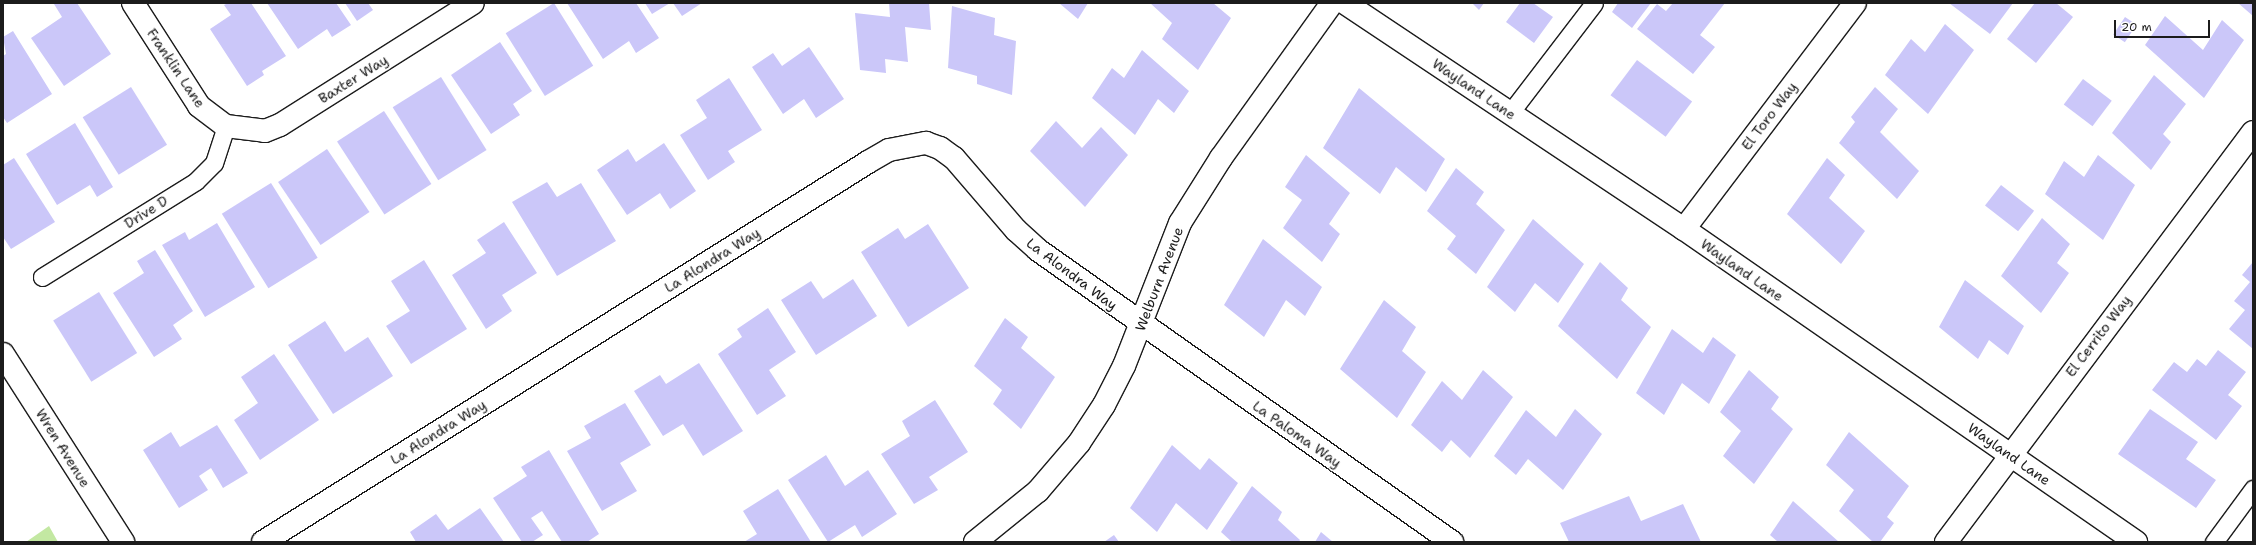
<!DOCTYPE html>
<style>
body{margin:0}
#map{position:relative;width:2256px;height:545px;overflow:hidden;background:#fff;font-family:"Shantell Sans",sans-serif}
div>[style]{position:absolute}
.green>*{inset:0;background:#c3e8a2}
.building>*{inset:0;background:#cbc7f9;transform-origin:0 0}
.roads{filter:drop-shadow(1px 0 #1c1c1c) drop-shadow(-1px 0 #1c1c1c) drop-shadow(0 1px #1c1c1c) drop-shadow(0 -1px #1c1c1c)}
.service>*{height:17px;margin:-8.5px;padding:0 8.5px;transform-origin:8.5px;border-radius:8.5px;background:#fff}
.minor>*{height:22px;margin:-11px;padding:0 11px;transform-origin:11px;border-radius:11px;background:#fff}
.tertiary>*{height:22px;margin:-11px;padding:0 11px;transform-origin:11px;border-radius:11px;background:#fff}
.secondary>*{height:22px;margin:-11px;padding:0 11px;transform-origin:11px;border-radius:11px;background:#fff}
span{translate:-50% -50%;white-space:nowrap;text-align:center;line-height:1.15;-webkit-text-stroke:3px #fff;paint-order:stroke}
.street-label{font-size:14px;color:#1c1c1c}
.frame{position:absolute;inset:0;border:4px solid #1c1c1c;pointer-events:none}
.scale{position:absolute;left:2114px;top:20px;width:96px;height:18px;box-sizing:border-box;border:2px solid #1c1c1c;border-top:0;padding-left:5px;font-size:12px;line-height:14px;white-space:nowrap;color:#1c1c1c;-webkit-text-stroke:3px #fff;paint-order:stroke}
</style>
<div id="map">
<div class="green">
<i style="clip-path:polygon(49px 526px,58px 542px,26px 542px)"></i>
</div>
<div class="building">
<i style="clip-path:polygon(77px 3px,111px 54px,64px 86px,31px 38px,62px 17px,54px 4px)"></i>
<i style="clip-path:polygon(228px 3px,251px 3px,286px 56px,262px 71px,264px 75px,247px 86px,210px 29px,231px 15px,224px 5px)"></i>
<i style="clip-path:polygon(267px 3px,336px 3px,351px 25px,332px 37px,327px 29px,298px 49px)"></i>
<i style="clip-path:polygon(345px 3px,368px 3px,373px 10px,357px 21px)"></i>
<i style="left:554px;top:3px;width:74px;height:57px;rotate:58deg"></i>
<i style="clip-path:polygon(567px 3px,636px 3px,659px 38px,636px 53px,629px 41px,603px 59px)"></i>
<i style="clip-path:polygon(645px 3px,670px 3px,652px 14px)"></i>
<i style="clip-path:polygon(673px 3px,702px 3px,682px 16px)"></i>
<i style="clip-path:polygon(889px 3px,929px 3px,931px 30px,905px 27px,908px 62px,885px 59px,886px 73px,860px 70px,855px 13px,890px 17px)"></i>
<i style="clip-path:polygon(1059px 3px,1088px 3px,1078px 19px)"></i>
<i style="clip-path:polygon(1150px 3px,1213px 3px,1231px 18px,1198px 70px,1162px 39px,1172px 23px)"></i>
<i style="clip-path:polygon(1472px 3px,1484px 3px,1479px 10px)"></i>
<i style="clip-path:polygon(1520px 3px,1533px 3px,1553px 17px,1534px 43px,1506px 22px)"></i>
<i style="clip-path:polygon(1618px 3px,1651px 3px,1632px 28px,1612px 12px)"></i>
<i style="clip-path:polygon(1673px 3px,1725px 3px,1700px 35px,1715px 47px,1693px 74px,1637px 29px,1657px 4px,1666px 11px)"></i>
<i style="clip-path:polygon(1949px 3px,2013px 3px,1990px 34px)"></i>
<i style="clip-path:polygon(2035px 3px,2056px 3px,2073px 17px,2036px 63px,2007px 39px)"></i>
<i style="clip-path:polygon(2238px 3px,2253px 3px,2253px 16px)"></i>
<i style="clip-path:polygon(952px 6px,995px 18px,994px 35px,1016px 41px,1012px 95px,977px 84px,977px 76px,948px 68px)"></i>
<i style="clip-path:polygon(2165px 16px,2203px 50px,2222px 20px,2244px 40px,2204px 98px,2145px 45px)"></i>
<i style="left:2125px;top:17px;width:14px;height:21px;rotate:34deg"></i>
<i style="clip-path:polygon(1945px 24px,1974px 50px,1928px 114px,1885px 75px,1911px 39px,1925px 52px)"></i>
<i style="clip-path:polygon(13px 31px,52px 94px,7px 123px,3px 117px,3px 56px,6px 54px,3px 37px)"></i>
<i style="clip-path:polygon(500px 42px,532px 91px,513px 104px,520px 115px,491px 134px,451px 75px)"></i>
<i style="clip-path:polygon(809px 47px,844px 99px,816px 118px,804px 99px,783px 114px,752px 67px,773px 53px,782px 66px)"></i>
<i style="clip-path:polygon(1142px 50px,1189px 91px,1174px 113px,1158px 99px,1135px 135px,1092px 98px,1112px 68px,1124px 78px)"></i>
<i style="left:1637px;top:60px;width:69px;height:44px;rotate:37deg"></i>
<i style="clip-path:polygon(2154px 75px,2186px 104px,2163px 134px,2171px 142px,2151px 170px,2112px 133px)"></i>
<i style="left:441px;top:77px;width:86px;height:57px;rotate:58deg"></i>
<i style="clip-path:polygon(729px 78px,762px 130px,728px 151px,735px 162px,708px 180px,680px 135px,707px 118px,696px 100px)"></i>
<i style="left:2083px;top:79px;width:36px;height:32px;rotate:37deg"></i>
<i style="left:131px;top:87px;width:68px;height:57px;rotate:58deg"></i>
<i style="clip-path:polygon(1875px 87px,1898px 109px,1880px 132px,1919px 171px,1897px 199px,1839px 143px,1855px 122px,1851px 117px)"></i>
<i style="clip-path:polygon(1359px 88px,1445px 159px,1426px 192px,1396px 167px,1380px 194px,1323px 148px)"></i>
<i style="left:384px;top:111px;width:87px;height:56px;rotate:57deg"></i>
<i style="clip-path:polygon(1056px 121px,1082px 148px,1101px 127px,1128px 155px,1085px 207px,1030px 151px)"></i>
<i style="clip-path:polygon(75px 123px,113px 187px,97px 197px,90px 185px,57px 205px,26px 154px)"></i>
<i style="clip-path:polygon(664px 143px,696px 191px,670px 209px,660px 193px,627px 215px,597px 170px,628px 149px,636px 162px)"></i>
<i style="left:327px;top:149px;width:76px;height:59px;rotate:56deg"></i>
<i style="clip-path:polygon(1306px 155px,1350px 193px,1329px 224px,1340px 234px,1322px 262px,1283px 228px,1302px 200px,1285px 187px)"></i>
<i style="clip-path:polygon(2098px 155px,2135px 185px,2103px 240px,2045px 194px,2064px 161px,2084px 177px)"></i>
<i style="clip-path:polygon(14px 158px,55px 222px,11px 249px,3px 237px,3px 165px)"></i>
<i style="clip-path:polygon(1827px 158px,1845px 175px,1829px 198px,1865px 231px,1841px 264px,1787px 214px)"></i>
<i style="clip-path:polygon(1456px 168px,1484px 192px,1476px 204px,1505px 230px,1476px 274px,1447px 249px,1456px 236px,1427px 211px)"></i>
<i style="clip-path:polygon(547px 182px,557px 197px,581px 183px,616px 241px,557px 276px,512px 202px)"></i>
<i style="left:271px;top:183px;width:88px;height:58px;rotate:58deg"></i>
<i style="left:2001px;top:185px;width:42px;height:26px;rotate:38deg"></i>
<i style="clip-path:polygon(2042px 218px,2070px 244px,2057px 263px,2069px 273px,2041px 313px,2001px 276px)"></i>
<i style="clip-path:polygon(1533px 219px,1584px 264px,1558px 303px,1535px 283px,1515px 312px,1487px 287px)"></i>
<i style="clip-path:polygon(504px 222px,537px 273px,502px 295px,512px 311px,486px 329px,452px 275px,486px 253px,477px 240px)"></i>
<i style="clip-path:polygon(217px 223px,255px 287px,205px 317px,162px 245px,185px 232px,189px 240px)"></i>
<i style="clip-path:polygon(928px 224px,969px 288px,908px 327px,861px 252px,898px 228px,905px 239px)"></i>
<i style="clip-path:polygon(1263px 239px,1322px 287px,1305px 316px,1286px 300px,1264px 337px,1224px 305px)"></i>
<i style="clip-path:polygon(155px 250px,193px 311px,173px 325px,182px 339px,154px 357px,113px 293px,144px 273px,137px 261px)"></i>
<i style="clip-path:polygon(424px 260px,467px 329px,411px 364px,386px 326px,410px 311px,391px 281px)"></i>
<i style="clip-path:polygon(1600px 262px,1628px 288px,1621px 300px,1651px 327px,1617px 379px,1558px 326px)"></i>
<i style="clip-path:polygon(2253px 262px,2253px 349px,2229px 329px,2245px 310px,2234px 301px,2250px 282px,2242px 275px)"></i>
<i style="clip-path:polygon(853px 279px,877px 316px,816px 355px,781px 300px,811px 281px,823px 299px)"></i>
<i style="clip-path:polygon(1965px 280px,2024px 326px,2008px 355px,1989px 340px,1978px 359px,1939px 327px)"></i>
<i style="left:99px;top:292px;width:72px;height:54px;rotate:58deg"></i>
<i style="clip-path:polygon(1384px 300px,1416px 327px,1402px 351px,1426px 372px,1397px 418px,1340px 369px)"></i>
<i style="clip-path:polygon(768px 308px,796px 352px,769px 370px,786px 396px,757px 415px,718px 354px,742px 337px,737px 329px)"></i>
<i style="clip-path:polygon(1005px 318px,1028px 337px,1021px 348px,1055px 377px,1021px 429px,993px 404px,1002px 390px,974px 366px)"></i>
<i style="clip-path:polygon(325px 321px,345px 352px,368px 337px,393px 376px,333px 414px,288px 345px)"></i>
<i style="clip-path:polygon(1672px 329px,1703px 353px,1713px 337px,1736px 355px,1709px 404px,1682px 383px,1664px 415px,1636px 393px)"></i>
<i style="clip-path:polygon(2218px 350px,2246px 372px,2228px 395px,2242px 406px,2216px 440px,2152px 390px,2174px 362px,2187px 372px,2197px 359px,2206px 366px)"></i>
<i style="clip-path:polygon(274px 354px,319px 420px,260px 460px,234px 420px,258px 403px,241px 377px)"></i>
<i style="clip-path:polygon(699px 363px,743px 431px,703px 456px,683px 424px,663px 436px,634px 391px,660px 375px,666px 384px)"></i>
<i style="clip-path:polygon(1483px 370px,1513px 397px,1470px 458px,1451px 440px,1442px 452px,1411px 425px,1442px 381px,1462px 400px)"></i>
<i style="clip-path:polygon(1749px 370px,1779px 397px,1771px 409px,1793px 429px,1754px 484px,1723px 456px,1741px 431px,1720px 412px)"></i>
<i style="clip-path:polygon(935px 400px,968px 452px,929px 477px,938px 490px,914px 504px,881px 454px,910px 436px,902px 421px)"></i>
<i style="clip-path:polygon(625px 403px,651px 445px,620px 463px,637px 491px,602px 511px,567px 451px,591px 438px,584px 426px)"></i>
<i style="clip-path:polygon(1575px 409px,1602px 434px,1563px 490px,1528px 459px,1516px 475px,1494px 456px,1526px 410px,1556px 437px)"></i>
<i style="clip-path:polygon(2150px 409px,2198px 442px,2186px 459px,2216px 480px,2196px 508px,2118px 454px)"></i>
<i style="clip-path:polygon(217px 425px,248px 473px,223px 488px,211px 468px,199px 476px,208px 490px,179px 508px,143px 450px,171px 432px,180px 447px)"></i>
<i style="clip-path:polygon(1849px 432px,1909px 486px,1887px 517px,1894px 523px,1880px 542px,1873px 542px,1839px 511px,1854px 490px,1826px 465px)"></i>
<i style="clip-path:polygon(1172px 445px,1200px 470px,1209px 458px,1238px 483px,1207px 530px,1176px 503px,1157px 532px,1130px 508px)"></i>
<i style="clip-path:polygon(549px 450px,599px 534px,587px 542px,562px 542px,542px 511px,531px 518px,543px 535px,532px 542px,522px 542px,493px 498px,527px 476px,521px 467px)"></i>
<i style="clip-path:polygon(826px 455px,845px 486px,868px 470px,897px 514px,862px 537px,855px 525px,828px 542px,788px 480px)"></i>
<i style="clip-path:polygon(1252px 486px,1282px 512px,1278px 520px,1300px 540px,1299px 542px,1232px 542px,1221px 532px)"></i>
<i style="clip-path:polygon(778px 489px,811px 542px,744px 542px,757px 534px,743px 511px)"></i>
<i style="clip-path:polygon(1629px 496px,1641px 521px,1683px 504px,1701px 542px,1569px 542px,1560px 523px)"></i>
<i style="clip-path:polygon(1793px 501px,1839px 542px,1778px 542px,1770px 535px)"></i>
<i style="clip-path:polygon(480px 508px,504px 542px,416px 542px,410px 532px,436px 514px,448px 530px)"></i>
<i style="clip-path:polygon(1321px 532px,1333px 542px,1315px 542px)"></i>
<i style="clip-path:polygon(1114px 535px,1119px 542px,1104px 542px)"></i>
</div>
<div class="roads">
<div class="service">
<i style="left:1510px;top:113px;width:138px;rotate:-52.6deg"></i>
<i style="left:42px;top:277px;width:181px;rotate:-31.9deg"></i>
<i style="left:196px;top:181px;width:25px;rotate:-45deg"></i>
<i style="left:214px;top:163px;width:39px;rotate:-72deg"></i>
<i style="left:2214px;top:542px;width:66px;rotate:-53.7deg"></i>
</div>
<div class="minor">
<i style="left:133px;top:3px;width:122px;rotate:57.3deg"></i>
<i style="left:199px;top:106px;width:34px;rotate:37deg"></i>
<i style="left:226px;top:126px;width:39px;rotate:7deg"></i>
<i style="left:265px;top:131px;width:16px;rotate:-22deg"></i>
<i style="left:280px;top:125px;width:228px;rotate:-32.3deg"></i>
<i style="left:1345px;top:3px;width:407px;rotate:33.7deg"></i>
<i style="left:1684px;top:229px;width:550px;rotate:34.7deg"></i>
<i style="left:1684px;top:229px;width:283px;rotate:-52.9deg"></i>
<i style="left:263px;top:542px;width:714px;rotate:-32.13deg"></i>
<i style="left:868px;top:162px;width:24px;rotate:-30deg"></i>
<i style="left:889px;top:150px;width:38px;rotate:-11deg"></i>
<i style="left:926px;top:143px;width:15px;rotate:20deg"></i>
<i style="left:940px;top:148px;width:17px;rotate:36deg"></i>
<i style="left:954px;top:158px;width:95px;rotate:49.3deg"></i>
<i style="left:1016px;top:230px;width:30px;rotate:42deg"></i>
<i style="left:1038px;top:250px;width:507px;rotate:35.2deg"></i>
<i style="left:1946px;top:542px;width:512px;rotate:-53.17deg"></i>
</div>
<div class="tertiary">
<i style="left:3px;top:354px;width:223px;rotate:57.4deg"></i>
</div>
<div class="secondary">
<i style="left:975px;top:542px;width:81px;rotate:-39deg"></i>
<i style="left:1038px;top:491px;width:63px;rotate:-49.5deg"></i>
<i style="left:1079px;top:443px;width:45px;rotate:-56.7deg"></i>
<i style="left:1104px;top:405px;width:44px;rotate:-62.9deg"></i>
<i style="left:1124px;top:366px;width:154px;rotate:-68.6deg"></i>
<i style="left:1180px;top:223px;width:77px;rotate:-57.8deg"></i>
<i style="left:1221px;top:158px;width:191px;rotate:-54.4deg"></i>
</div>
</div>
<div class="street-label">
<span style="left:176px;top:68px;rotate:56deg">Franklin Lane</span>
<span style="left:353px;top:79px;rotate:-32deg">Baxter Way</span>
<span style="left:1474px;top:89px;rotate:34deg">Wayland Lane</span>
<span style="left:1769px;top:116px;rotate:-53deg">El Toro Way</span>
<span style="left:146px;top:212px;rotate:-32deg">Drive D</span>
<span style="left:712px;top:260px;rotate:-32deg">La Alondra Way</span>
<span style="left:1742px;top:270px;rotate:35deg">Wayland Lane</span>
<span style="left:1072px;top:274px;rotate:37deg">La Alondra Way</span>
<span style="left:1159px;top:279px;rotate:-69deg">Welburn Avenue</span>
<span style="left:2098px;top:336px;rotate:-53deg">El Cerrito Way</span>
<span style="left:438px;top:432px;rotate:-32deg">La Alondra Way</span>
<span style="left:1297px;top:434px;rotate:35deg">La Paloma Way</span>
<span style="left:63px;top:448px;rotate:58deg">Wren Avenue</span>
<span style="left:2009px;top:454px;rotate:35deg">Wayland Lane</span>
</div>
<div class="frame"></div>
<div class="scale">20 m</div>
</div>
